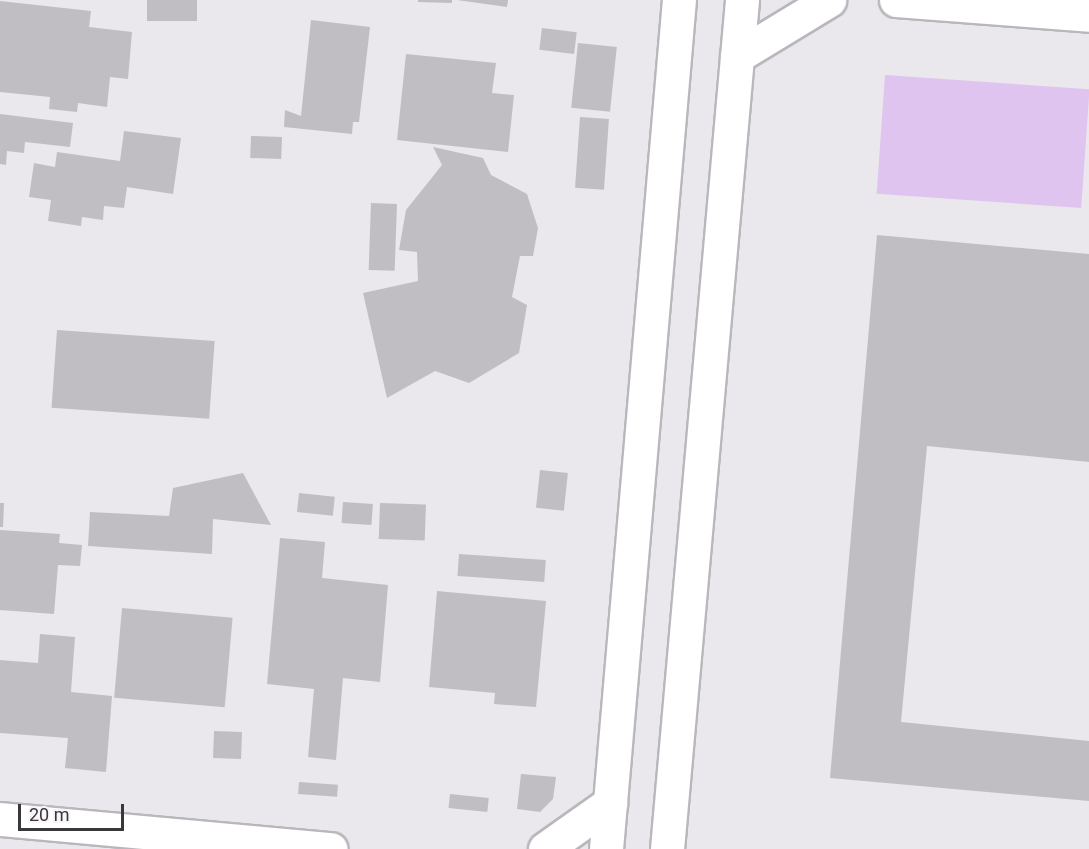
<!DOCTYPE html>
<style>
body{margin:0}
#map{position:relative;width:1089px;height:849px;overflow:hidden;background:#eae7ed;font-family:Roboto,sans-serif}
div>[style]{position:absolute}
.green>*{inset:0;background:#dec4ee;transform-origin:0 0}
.building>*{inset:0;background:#c1bec3;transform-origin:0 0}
.roads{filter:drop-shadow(2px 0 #bab7bc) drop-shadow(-2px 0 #bab7bc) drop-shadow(0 2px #bab7bc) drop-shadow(0 -2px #bab7bc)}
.street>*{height:33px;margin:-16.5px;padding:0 16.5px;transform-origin:16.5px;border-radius:16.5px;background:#fff}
.secondary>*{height:33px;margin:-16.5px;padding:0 16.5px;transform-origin:16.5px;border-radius:16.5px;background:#fff}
span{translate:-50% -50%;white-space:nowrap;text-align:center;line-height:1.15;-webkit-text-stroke:5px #f8f4fa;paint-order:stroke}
.scale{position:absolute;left:18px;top:804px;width:106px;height:27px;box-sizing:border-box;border:3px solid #383739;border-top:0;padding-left:8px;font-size:18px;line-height:21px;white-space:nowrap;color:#383739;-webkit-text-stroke:4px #f8f4fa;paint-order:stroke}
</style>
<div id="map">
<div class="green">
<i style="left:885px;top:75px;width:205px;height:119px;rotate:4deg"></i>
</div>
<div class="building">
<i style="left:147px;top:0;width:50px;height:21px"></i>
<i style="clip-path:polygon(418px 0,452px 0,452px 3px,418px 2px)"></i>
<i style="clip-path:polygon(457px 0,508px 0,507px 7px)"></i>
<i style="clip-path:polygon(0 1px,91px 11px,89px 27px,132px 32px,128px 79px,110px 77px,107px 107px,78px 103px,77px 112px,49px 109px,50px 97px,0 92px)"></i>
<i style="clip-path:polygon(311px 20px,370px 27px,359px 122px,353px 122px,352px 134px,284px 127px,285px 110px,301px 116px)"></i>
<i style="left:542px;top:28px;width:35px;height:22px;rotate:7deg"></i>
<i style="left:578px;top:43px;width:39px;height:65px;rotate:6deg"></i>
<i style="clip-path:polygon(406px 54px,496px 63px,492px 93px,514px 95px,508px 152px,397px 140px)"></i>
<i style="clip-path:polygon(0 114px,73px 123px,70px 147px,25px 142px,24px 153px,7px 151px,6px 165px,0 164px)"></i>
<i style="left:580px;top:117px;width:29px;height:71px;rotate:4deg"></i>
<i style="clip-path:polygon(124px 131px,181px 138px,173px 194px,127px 187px,124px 208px,104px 206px,103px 220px,82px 217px,81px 226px,48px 221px,51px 200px,29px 197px,34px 163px,55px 167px,57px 152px,120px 161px)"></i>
<i style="left:251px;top:136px;width:31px;height:22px;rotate:2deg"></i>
<i style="clip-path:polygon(433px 147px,483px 158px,491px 175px,527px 194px,538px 228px,533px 256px,520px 256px,512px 297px,527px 305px,519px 353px,469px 383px,435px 371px,387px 398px,363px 293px,418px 281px,417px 252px,399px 250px,406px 210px,442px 165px)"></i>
<i style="left:371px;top:203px;width:26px;height:67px;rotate:2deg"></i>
<i style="clip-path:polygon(877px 235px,1089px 254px,1089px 462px,927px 446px,901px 722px,1089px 741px,1089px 801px,830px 778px)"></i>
<i style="left:57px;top:330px;width:158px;height:78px;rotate:4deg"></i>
<i style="left:540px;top:470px;width:28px;height:38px;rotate:6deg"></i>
<i style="clip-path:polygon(243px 473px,271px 525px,213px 519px,212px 554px,88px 546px,90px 512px,169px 516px,173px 488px)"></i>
<i style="left:299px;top:493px;width:36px;height:19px;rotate:6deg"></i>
<i style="left:343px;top:502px;width:30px;height:21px;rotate:4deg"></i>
<i style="clip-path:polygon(0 503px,4px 503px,3px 527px,0 527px)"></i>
<i style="left:380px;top:503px;width:46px;height:36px;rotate:2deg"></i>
<i style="clip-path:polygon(0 530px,60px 534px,59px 543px,82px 545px,80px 566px,58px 565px,54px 614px,0 610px)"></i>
<i style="clip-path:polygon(280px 538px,325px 542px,322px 578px,388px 585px,380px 682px,343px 678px,336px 760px,308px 757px,314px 689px,267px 684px)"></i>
<i style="left:459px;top:554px;width:87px;height:22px;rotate:4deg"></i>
<i style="clip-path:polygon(437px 591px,546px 601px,536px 707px,494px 704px,495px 693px,429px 687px)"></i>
<i style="left:122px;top:608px;width:111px;height:90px;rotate:5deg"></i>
<i style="clip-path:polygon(40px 634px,75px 637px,71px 692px,112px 696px,106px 772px,65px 768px,68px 738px,0 733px,0 660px,38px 663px)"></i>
<i style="left:214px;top:731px;width:28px;height:27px;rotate:2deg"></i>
<i style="clip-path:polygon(521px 774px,556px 777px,553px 799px,540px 812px,517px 809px)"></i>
<i style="left:299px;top:782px;width:39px;height:12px;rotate:4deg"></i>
<i style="left:450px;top:794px;width:39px;height:14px;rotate:6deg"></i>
</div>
<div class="roads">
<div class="street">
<i style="left:896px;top:0;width:194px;rotate:4.4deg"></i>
<i style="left:737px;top:56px;width:108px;rotate:-31.3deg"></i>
<i style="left:0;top:819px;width:332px;rotate:5.2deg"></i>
<i style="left:545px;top:849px;width:80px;rotate:-35.3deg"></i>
</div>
<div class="secondary">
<i style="left:606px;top:849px;width:852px;rotate:-85.09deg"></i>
<i style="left:667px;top:849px;width:852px;rotate:-84.95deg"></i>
</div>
</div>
<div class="scale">20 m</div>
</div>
